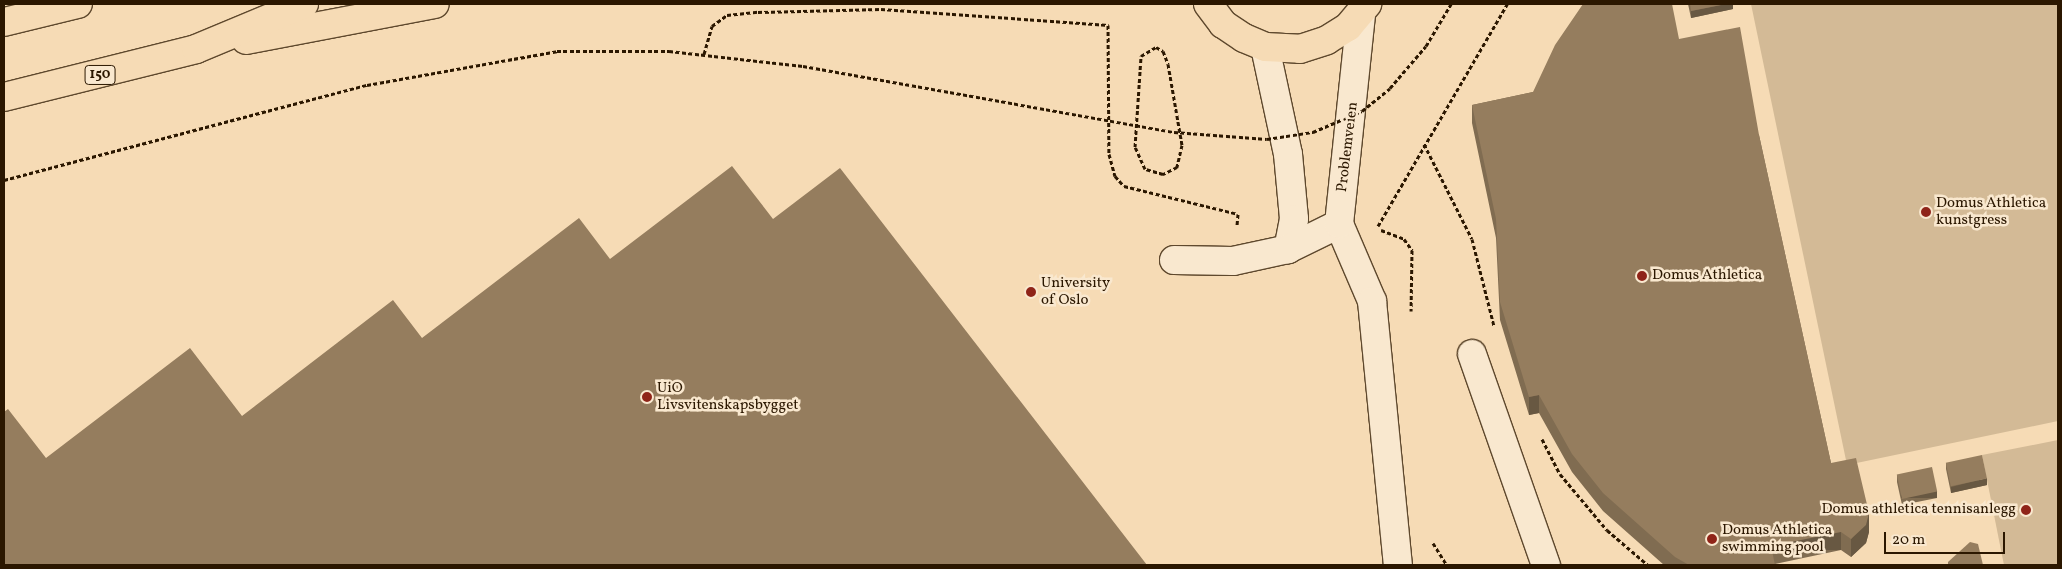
<!DOCTYPE html>
<style>
body{margin:0}
#map{position:relative;width:2062px;height:569px;overflow:hidden;background:#f6dbb5;font-family:Vollkorn,serif}
div>[style]{position:absolute}
.green>*{inset:0;background:#d3ba96}
.path>*{height:3px;margin-top:-1.5px;transform-origin:0;background:repeating-linear-gradient(90deg,#2b1700 0 4px,transparent 0 6.5px)}
.roads{filter:drop-shadow(1px 0 #5e482d) drop-shadow(-1px 0 #5e482d) drop-shadow(0 1px #5e482d) drop-shadow(0 -1px #5e482d)}
.minor>*{height:28px;margin:-14px;padding:0 14px;transform-origin:14px;border-radius:14px;background:#f9e8cf}
.major>*{height:28px;margin:-14px;padding:0 14px;transform-origin:14px;border-radius:14px;background:#f6dbb5}
.highway>*{height:28px;margin:-14px;padding:0 14px;transform-origin:14px;border-radius:14px;background:#f6dbb5}
.path-bridge>*{height:3px;margin-top:-1.5px;transform-origin:0;background:repeating-linear-gradient(90deg,#2b1700 0 4px,transparent 0 6.5px)}
.wall>*{inset:0;background:#806c51}
.shaded-wall>*{inset:0;background:#685842;transform-origin:0 0}
.building>*{inset:0;background:#957d5e;transform-origin:0 0}
.dots>*{width:14px;height:14px;translate:-50% -50%;box-sizing:border-box;border:2px solid #f9e8cf;border-radius:50%}
span{translate:-50% -50%;white-space:nowrap;text-align:center;line-height:1.15;-webkit-text-stroke:5px #f9e8cf;paint-order:stroke}
.shield-label span{padding:1px 4px;background:#f9e8cf;border:1px solid;border-radius:4px;-webkit-text-stroke-width:0}
.shield-label{font-size:14px;color:#2b1700;font-weight:700}
.street-label{font-size:15px;color:#2b1700}
.poi-label{font-size:15px;color:#2b1700}
.left{translate:0 -50%;text-align:left}
.right{translate:-100% -50%;text-align:right}
.frame{position:absolute;inset:0;border:5px solid #2b1700;pointer-events:none}
.scale{position:absolute;left:1884px;top:532px;width:121px;height:22px;box-sizing:border-box;border:2px solid #2b1700;border-top:0;padding-left:6px;font-size:15px;line-height:18px;white-space:nowrap;color:#2b1700;-webkit-text-stroke:4px #f9e8cf;paint-order:stroke}
</style>
<div id="map">
<div class="green">
<i style="clip-path:polygon(1751px 4px,2058px 4px,2058px 421px,1847px 465px)"></i>
<i style="clip-path:polygon(2058px 440px,2058px 565px,2004px 565px,1982px 455px)"></i>
</div>
<div class="path">
<i style="left:1426px;top:46px;width:49px;rotate:-59.2deg"></i>
<i style="left:1156px;top:47px;width:8px;rotate:30deg"></i>
<i style="left:1163px;top:51px;width:14px;rotate:69deg"></i>
<i style="left:1168px;top:64px;width:82px;rotate:80.2deg"></i>
<i style="left:1182px;top:145px;width:23px;rotate:103deg"></i>
<i style="left:1177px;top:167px;width:16px;rotate:153deg"></i>
<i style="left:1163px;top:174px;width:19px;rotate:-164deg"></i>
<i style="left:1145px;top:169px;width:24px;rotate:-114deg"></i>
<i style="left:1135px;top:147px;width:91px;rotate:-86.2deg"></i>
<i style="left:1141px;top:56px;width:17px;rotate:-31deg"></i>
<i style="left:704px;top:54px;width:29px;rotate:-74deg"></i>
<i style="left:712px;top:26px;width:19px;rotate:-36deg"></i>
<i style="left:727px;top:15px;width:31px;rotate:-6deg"></i>
<i style="left:758px;top:12px;width:123px;rotate:-1.4deg"></i>
<i style="left:881px;top:9px;width:228px;rotate:4deg"></i>
<i style="left:1108px;top:25px;width:129px;rotate:89.6deg"></i>
<i style="left:1109px;top:154px;width:23px;rotate:75deg"></i>
<i style="left:1115px;top:176px;width:13px;rotate:48deg"></i>
<i style="left:1124px;top:186px;width:117px;rotate:13.8deg"></i>
<i style="left:1238px;top:214px;width:11px;rotate:95deg"></i>
<i style="left:1424px;top:144px;width:106px;rotate:63.2deg"></i>
<i style="left:1472px;top:239px;width:90px;rotate:75.8deg"></i>
<i style="left:4px;top:180px;width:375px;rotate:-14.7deg"></i>
<i style="left:367px;top:85px;width:193px;rotate:-10.1deg"></i>
<i style="left:557px;top:51px;width:112px"></i>
<i style="left:669px;top:51px;width:135px;rotate:6.4deg"></i>
<i style="left:1378px;top:226px;width:257px;rotate:-59.8deg"></i>
<i style="left:1381px;top:230px;width:25px;rotate:21deg"></i>
<i style="left:1404px;top:239px;width:14px;rotate:54deg"></i>
<i style="left:1412px;top:250px;width:61px;rotate:90.9deg"></i>
<i style="left:1542px;top:439px;width:39px;rotate:63deg"></i>
<i style="left:1560px;top:474px;width:73px;rotate:50deg"></i>
<i style="left:1607px;top:530px;width:54px;rotate:40.5deg"></i>
<i style="left:1433px;top:543px;width:26px;rotate:58deg"></i>
</div>
<div class="roads">
<div class="minor">
<i style="left:1265px;top:47px;width:109px;rotate:77.9deg"></i>
<i style="left:1288px;top:154px;width:65px;rotate:84.7deg"></i>
<i style="left:1294px;top:219px;width:31px;rotate:101deg"></i>
<i style="left:1339px;top:224px;width:84px;rotate:66.8deg"></i>
<i style="left:1372px;top:301px;width:265px;rotate:84.4deg"></i>
<i style="left:1174px;top:260px;width:59px;rotate:1deg"></i>
<i style="left:1233px;top:261px;width:56px;rotate:-12.3deg"></i>
<i style="left:1288px;top:249px;width:57px;rotate:-26.1deg"></i>
<i style="left:1339px;top:224px;width:212px;rotate:-84deg"></i>
<i style="left:1472px;top:354px;width:224px;rotate:70.7deg"></i>
</div>
<div class="major">
<i style="left:1208px;top:4px;width:25px;rotate:53deg"></i>
<i style="left:1223px;top:24px;width:25px;rotate:34deg"></i>
<i style="left:1244px;top:38px;width:23px;rotate:23deg"></i>
<i style="left:1265px;top:47px;width:35px;rotate:3deg"></i>
<i style="left:1300px;top:49px;width:28px;rotate:-18deg"></i>
<i style="left:1327px;top:40px;width:25px;rotate:-32deg"></i>
<i style="left:1348px;top:27px;width:30px;rotate:-50deg"></i>
</div>
<div class="highway">
<i style="left:4px;top:22px;width:76px;rotate:-13.7deg"></i>
<i style="left:246px;top:40px;width:192px;rotate:-10.8deg"></i>
<i style="left:4px;top:97px;width:198px;rotate:-14deg"></i>
<i style="left:196px;top:49px;width:117px;rotate:-22.6deg"></i>
</div>
</div>
<div class="path-bridge">
<i style="left:803px;top:66px;width:377px;rotate:10.1deg"></i>
<i style="left:1174px;top:132px;width:93px;rotate:4.3deg"></i>
<i style="left:1267px;top:139px;width:47px;rotate:-8.7deg"></i>
<i style="left:1313px;top:132px;width:53px;rotate:-23.2deg"></i>
<i style="left:1362px;top:111px;width:36px;rotate:-39deg"></i>
<i style="left:1390px;top:88px;width:55px;rotate:-49.4deg"></i>
</div>
<div class="wall">
<i style="clip-path:polygon(1688px 4px,1733px 4px,1733px 9px,1691px 18px)"></i>
<i style="clip-path:polygon(1679px 39px,1759px 135px,1831px 463px,1869px 532px,1866px 543px,1851px 557px,1841px 550px,1775px 564px,1775px 565px,1664px 565px,1603px 511px,1572px 472px,1539px 413px,1529px 415px,1500px 320px,1496px 238px,1472px 123px,1472px 105px,1533px 92px)"></i>
<i style="clip-path:polygon(1946px 463px,1987px 485px,1951px 493px,1946px 469px)"></i>
<i style="clip-path:polygon(1897px 475px,1937px 498px,1902px 505px,1897px 482px)"></i>
</div>
<div class="shaded-wall">
<i style="clip-path:polygon(1726px 4px,1733px 4px,1733px 9px,1691px 18px,1691px 11px)"></i>
<i style="clip-path:polygon(1539px 395px,1539px 413px,1529px 415px,1529px 397px)"></i>
<i style="clip-path:polygon(1987px 478px,1987px 485px,1951px 493px,1951px 487px)"></i>
<i style="left:1937px;top:491px;width:7px;height:36px;rotate:90deg"></i>
<i style="clip-path:polygon(1869px 513px,1869px 532px,1866px 543px,1851px 557px,1851px 539px)"></i>
<i style="left:1841px;top:532px;width:18px;height:71px;rotate:90deg"></i>
</div>
<div class="building">
<i style="clip-path:polygon(1583px 4px,1672px 4px,1679px 39px,1740px 27px,1759px 135px,1831px 463px,1856px 458px,1869px 513px,1866px 525px,1851px 539px,1841px 532px,1771px 546px,1775px 565px,1689px 565px,1675px 557px,1603px 493px,1572px 454px,1539px 395px,1529px 397px,1500px 302px,1496px 219px,1472px 105px,1533px 92px,1555px 45px)"></i>
<i style="clip-path:polygon(1690px 4px,1726px 4px,1691px 11px)"></i>
<i style="clip-path:polygon(732px 166px,773px 219px,840px 168px,1147px 565px,4px 565px,4px 412px,8px 409px,46px 458px,190px 348px,242px 416px,393px 300px,422px 338px,579px 218px,610px 259px)"></i>
<i style="left:1982px;top:455px;width:24px;height:37px;rotate:78deg"></i>
<i style="left:1932px;top:467px;width:25px;height:36px;rotate:78deg"></i>
<i style="clip-path:polygon(1970px 542px,1978px 544px,1983px 565px,1948px 565px,1948px 562px)"></i>
</div>
<div class="dots">
<i style="left:1926px;top:212px;background:#8f2418"></i>
<i style="left:1642px;top:276px;background:#8f2418"></i>
<i style="left:1031px;top:292px;background:#8f2418"></i>
<i style="left:647px;top:397px;background:#8f2418"></i>
<i style="left:2026px;top:510px;background:#8f2418"></i>
<i style="left:1712px;top:539px;background:#8f2418"></i>
</div>
<div class="shield-label">
<span style="left:100px;top:75px">150</span>
</div>
<div class="street-label">
<span style="left:1348px;top:147px;rotate:-83deg">Problemveien</span>
</div>
<div class="poi-label">
<span class="left" style="left:1936px;top:212px">Domus Athletica<br>kunstgress</span>
<span class="left" style="left:1652px;top:276px">Domus Athletica</span>
<span class="left" style="left:1041px;top:292px">University<br>of Oslo</span>
<span class="left" style="left:657px;top:397px">UiO<br>Livsvitenskapsbygget</span>
<span class="right" style="left:2016px;top:510px">Domus athletica tennisanlegg</span>
<span class="left" style="left:1722px;top:539px">Domus Athletica<br>swimming pool</span>
</div>
<div class="frame"></div>
<div class="scale">20 m</div>
</div>
